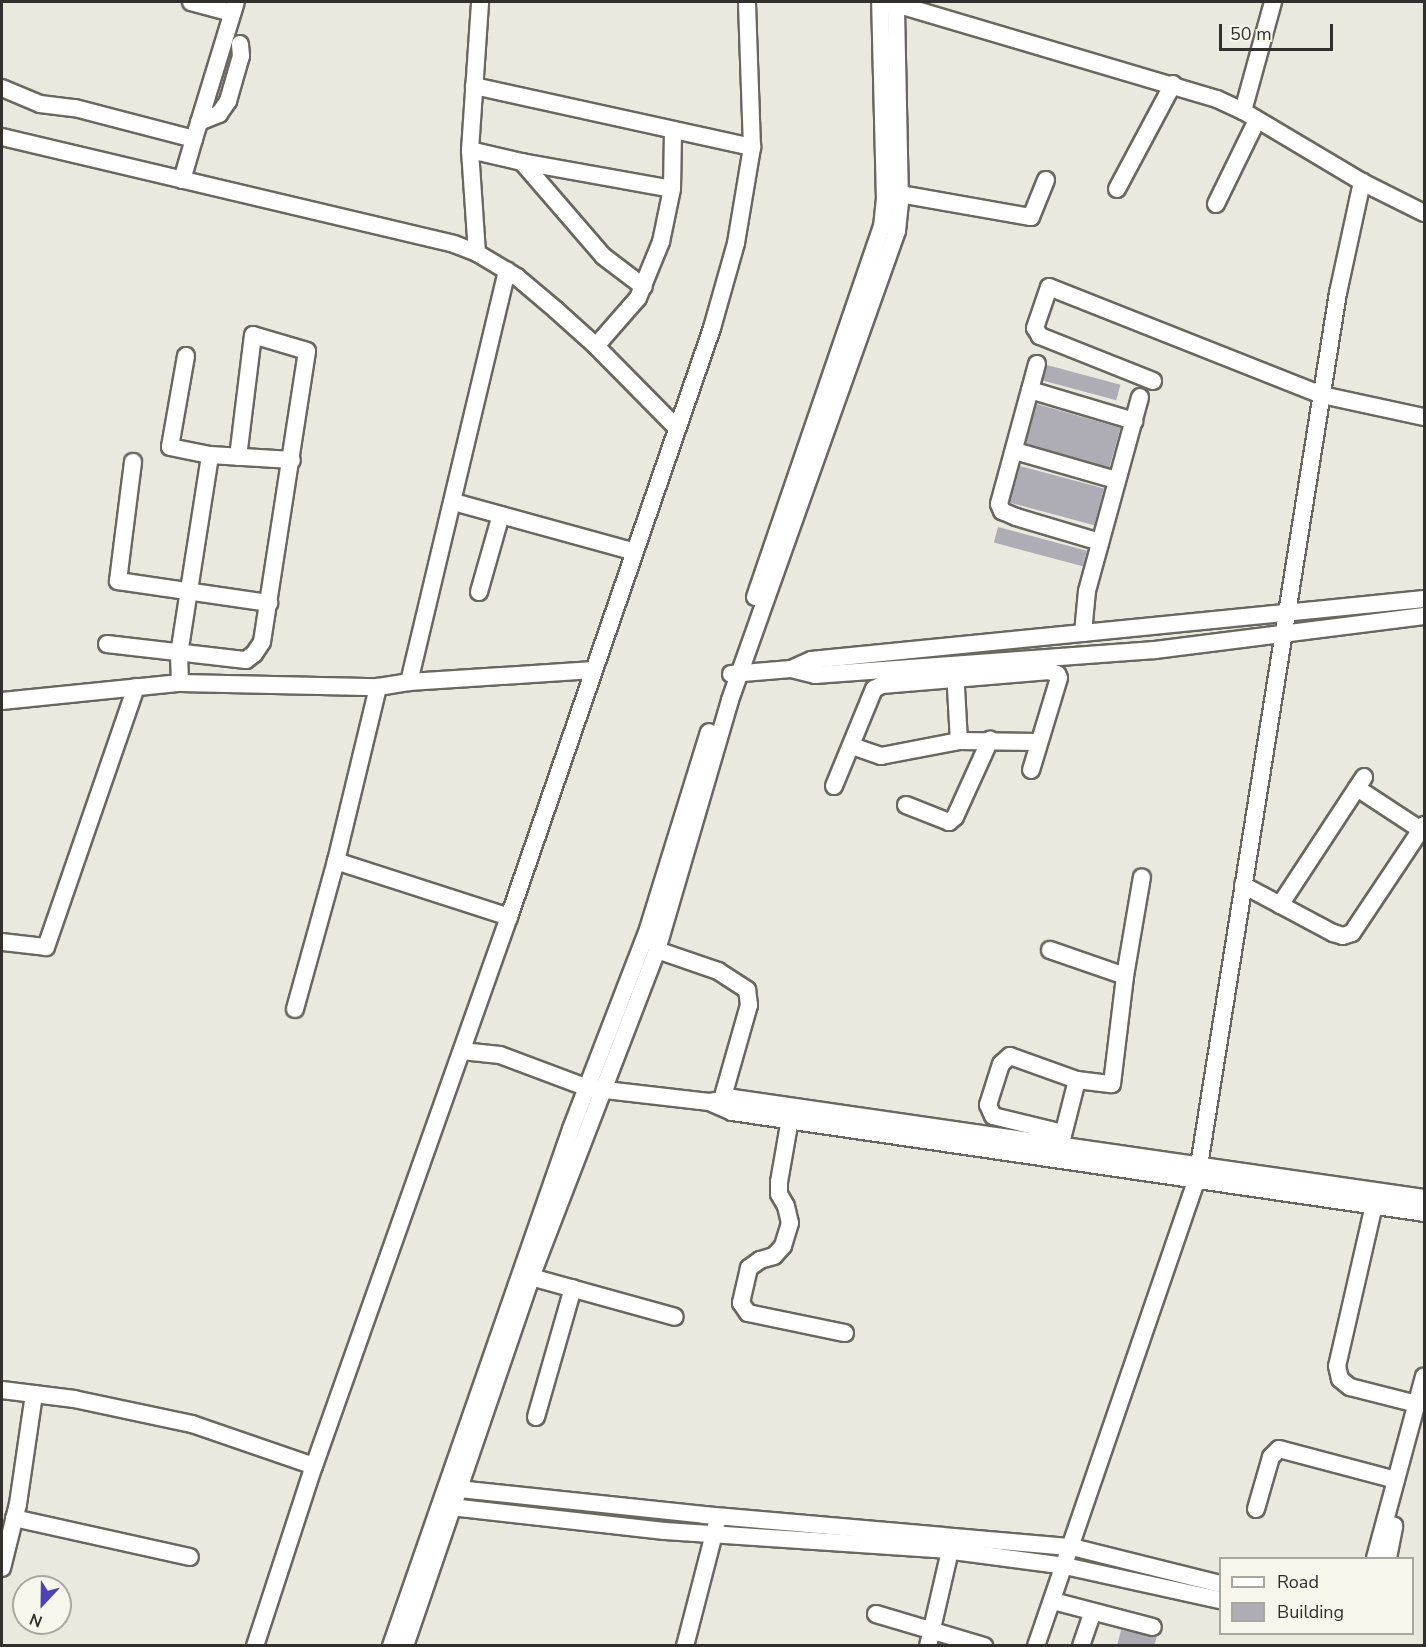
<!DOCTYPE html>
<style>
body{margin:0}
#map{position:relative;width:1426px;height:1647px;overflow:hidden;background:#eae9df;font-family:"Nunito Sans",sans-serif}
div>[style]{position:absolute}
.building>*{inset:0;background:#aeadb5;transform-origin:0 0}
.roads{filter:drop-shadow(2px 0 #696860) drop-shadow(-2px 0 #696860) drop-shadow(0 2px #696860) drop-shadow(0 -2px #696860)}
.minor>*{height:16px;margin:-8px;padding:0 8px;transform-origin:8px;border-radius:8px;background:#fff}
span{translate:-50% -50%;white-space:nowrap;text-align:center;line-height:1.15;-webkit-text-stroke:6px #f7f6ec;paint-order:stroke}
.frame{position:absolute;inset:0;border:3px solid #31302d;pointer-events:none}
.legend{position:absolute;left:1219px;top:1557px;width:195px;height:78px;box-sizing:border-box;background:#f7f6ec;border:2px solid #a8a7a0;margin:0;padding:8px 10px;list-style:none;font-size:18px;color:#31302d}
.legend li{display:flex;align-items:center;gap:12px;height:30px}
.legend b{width:30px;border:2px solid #a8a7a0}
.north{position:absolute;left:12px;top:1575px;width:60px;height:60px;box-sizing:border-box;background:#f7f6ec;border:2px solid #a8a7a0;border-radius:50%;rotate:202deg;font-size:16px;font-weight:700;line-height:24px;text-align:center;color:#31302d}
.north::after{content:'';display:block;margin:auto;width:21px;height:27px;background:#4c41b7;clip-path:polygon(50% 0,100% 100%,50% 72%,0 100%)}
.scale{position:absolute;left:1219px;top:24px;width:114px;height:27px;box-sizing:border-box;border:3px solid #31302d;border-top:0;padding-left:8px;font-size:18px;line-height:21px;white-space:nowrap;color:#31302d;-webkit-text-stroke:4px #f7f6ec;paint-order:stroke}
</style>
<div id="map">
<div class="building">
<i style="left:1047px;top:365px;width:76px;height:16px;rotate:15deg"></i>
<i style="left:1037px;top:404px;width:87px;height:41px;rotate:16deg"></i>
<i style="left:1020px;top:466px;width:87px;height:38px;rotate:15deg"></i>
<i style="left:998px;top:527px;width:92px;height:16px;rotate:15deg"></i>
<i style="clip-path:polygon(1121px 1630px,1157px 1636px,1154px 1646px,1117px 1646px)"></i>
</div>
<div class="roads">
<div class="minor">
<i style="left:191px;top:2px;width:42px;rotate:15deg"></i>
<i style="left:896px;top:4px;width:335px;rotate:16.5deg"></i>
<i style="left:1217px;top:99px;width:29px;rotate:25deg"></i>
<i style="left:1243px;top:111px;width:139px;rotate:30.8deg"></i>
<i style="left:1362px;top:182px;width:69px;rotate:26.6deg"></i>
<i style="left:474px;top:86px;width:285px;rotate:12.4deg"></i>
<i style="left:2px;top:88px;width:41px;rotate:22.8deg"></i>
<i style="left:40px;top:104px;width:35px;rotate:7deg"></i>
<i style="left:75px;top:108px;width:123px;rotate:14.6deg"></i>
<i style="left:194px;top:139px;width:143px;rotate:-73deg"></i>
<i style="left:1243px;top:111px;width:113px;rotate:-74.6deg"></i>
<i style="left:199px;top:122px;width:22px;rotate:-22deg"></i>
<i style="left:219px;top:114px;width:16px;rotate:-55deg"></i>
<i style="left:228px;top:101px;width:47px;rotate:-73.9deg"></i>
<i style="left:241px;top:56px;width:12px;rotate:-95deg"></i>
<i style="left:2px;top:137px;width:464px;rotate:13.3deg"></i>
<i style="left:454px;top:244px;width:25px;rotate:21deg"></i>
<i style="left:477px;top:253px;width:47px;rotate:31deg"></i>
<i style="left:517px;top:277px;width:51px;rotate:40.2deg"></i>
<i style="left:556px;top:310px;width:54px;rotate:42deg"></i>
<i style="left:596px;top:346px;width:114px;rotate:45.4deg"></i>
<i style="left:470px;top:150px;width:53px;rotate:13deg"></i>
<i style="left:522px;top:162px;width:152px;rotate:10.2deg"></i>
<i style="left:522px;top:162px;width:124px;rotate:49.2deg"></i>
<i style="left:603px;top:256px;width:51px;rotate:37.1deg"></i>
<i style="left:182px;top:180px;width:43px;rotate:-73.7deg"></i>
<i style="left:1117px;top:189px;width:119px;rotate:-61.9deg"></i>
<i style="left:900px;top:194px;width:133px;rotate:10deg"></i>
<i style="left:1031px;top:217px;width:40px;rotate:-68deg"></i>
<i style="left:1216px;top:204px;width:93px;rotate:-64deg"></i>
<i style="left:477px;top:253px;width:103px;rotate:-93.9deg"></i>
<i style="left:470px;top:150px;width:148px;rotate:-86.1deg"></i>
<i style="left:596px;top:346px;width:64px;rotate:-48.8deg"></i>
<i style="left:638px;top:298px;width:61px;rotate:-67.7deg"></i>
<i style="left:661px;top:242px;width:54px;rotate:-78.3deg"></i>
<i style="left:672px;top:189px;width:59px;rotate:-89deg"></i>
<i style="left:186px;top:356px;width:92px;rotate:100deg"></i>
<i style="left:170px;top:447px;width:41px;rotate:11.3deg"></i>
<i style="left:210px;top:455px;width:82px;rotate:3.5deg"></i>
<i style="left:1037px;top:364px;width:145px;rotate:105.2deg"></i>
<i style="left:999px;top:504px;width:8px;rotate:67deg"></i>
<i style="left:1002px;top:511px;width:15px;rotate:23deg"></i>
<i style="left:1016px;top:517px;width:88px;rotate:16.6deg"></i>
<i style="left:1153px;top:381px;width:122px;rotate:-158.3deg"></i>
<i style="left:1040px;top:336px;width:9px;rotate:-122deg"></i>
<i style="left:1035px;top:328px;width:43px;rotate:-71.1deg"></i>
<i style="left:1049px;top:287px;width:294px;rotate:21.6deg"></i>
<i style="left:1322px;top:395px;width:104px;rotate:12.2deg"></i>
<i style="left:1030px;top:390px;width:109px;rotate:16.6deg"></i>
<i style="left:1015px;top:451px;width:105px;rotate:16deg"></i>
<i style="left:133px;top:462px;width:120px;rotate:97.2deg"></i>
<i style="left:118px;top:581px;width:153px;rotate:8.3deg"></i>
<i style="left:461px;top:504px;width:180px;rotate:15.4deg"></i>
<i style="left:479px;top:592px;width:80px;rotate:-74.1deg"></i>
<i style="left:755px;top:597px;width:391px;rotate:-71.1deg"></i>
<i style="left:882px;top:227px;width:27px;rotate:-84deg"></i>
<i style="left:885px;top:200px;width:198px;rotate:-91.4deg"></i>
<i style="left:1083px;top:633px;width:42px;rotate:-84.6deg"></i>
<i style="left:1087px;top:591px;width:201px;rotate:-74.7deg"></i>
<i style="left:107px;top:644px;width:140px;rotate:6.6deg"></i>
<i style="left:246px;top:660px;width:10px;rotate:-37deg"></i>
<i style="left:254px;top:654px;width:14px;rotate:-56deg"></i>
<i style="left:262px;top:642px;width:294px;rotate:-81.2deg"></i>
<i style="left:307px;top:351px;width:56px;rotate:-163.5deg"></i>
<i style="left:253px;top:335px;width:123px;rotate:97deg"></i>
<i style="left:791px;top:669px;width:25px;rotate:14deg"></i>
<i style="left:815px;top:675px;width:341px;rotate:-4.2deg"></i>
<i style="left:1155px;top:650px;width:271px;rotate:-7.2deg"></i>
<i style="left:955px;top:670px;width:71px;rotate:86.8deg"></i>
<i style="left:731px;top:674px;width:60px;rotate:-4.8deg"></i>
<i style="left:791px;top:669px;width:22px;rotate:-24deg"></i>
<i style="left:811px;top:660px;width:616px;rotate:-5.68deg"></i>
<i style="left:409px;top:682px;width:423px;rotate:-76.6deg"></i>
<i style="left:180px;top:683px;width:29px;rotate:-92deg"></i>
<i style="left:179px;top:654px;width:201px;rotate:-81.1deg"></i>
<i style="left:2px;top:701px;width:179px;rotate:-5.8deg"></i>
<i style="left:180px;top:683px;width:198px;rotate:1.2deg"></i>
<i style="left:378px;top:687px;width:31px;rotate:-9deg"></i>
<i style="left:409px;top:682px;width:185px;rotate:-3.7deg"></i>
<i style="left:852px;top:746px;width:31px;rotate:19deg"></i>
<i style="left:881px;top:756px;width:79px;rotate:-10.9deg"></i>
<i style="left:959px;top:741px;width:80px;rotate:0.7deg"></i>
<i style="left:834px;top:786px;width:105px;rotate:-67.6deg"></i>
<i style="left:874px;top:689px;width:9px;rotate:-27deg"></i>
<i style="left:882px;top:685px;width:168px;rotate:-4.8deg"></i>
<i style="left:1049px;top:671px;width:9px;rotate:21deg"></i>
<i style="left:1057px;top:674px;width:4px;rotate:63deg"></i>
<i style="left:1059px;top:678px;width:96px;rotate:106.9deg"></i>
<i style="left:1357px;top:788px;width:77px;rotate:33.3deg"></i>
<i style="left:906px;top:805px;width:46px;rotate:21.6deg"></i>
<i style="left:949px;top:822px;width:8px;rotate:-40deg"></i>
<i style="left:955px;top:817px;width:85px;rotate:-65.6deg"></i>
<i style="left:336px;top:861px;width:182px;rotate:17.9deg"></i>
<i style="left:1243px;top:885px;width:102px;rotate:28.1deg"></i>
<i style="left:1333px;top:933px;width:10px;rotate:17deg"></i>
<i style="left:1343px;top:936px;width:9px;rotate:-18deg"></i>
<i style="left:1352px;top:933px;width:130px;rotate:-56.3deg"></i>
<i style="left:1280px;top:905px;width:153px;rotate:-56.7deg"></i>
<i style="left:2px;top:942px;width:44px;rotate:6.5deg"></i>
<i style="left:46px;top:947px;width:275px;rotate:-70.9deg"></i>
<i style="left:657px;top:950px;width:65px;rotate:19deg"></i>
<i style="left:718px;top:971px;width:35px;rotate:33deg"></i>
<i style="left:747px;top:990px;width:15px;rotate:82deg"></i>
<i style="left:749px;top:1005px;width:99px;rotate:105.9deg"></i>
<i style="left:1050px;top:950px;width:79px;rotate:19.1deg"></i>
<i style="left:295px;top:1009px;width:154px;rotate:-74.5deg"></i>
<i style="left:336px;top:861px;width:179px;rotate:-76.4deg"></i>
<i style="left:462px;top:1051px;width:38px;rotate:6deg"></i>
<i style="left:500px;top:1055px;width:94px;rotate:20.6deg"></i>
<i style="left:588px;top:1088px;width:122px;rotate:6.6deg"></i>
<i style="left:709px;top:1102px;width:25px;rotate:23deg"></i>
<i style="left:732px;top:1112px;width:699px;rotate:8.3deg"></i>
<i style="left:710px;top:1102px;width:23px;rotate:-10deg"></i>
<i style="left:733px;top:1098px;width:698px;rotate:8.23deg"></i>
<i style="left:790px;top:1119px;width:64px;rotate:99.9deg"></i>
<i style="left:779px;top:1182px;width:12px;rotate:90deg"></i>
<i style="left:779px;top:1194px;width:14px;rotate:60deg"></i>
<i style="left:786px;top:1206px;width:17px;rotate:77deg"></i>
<i style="left:790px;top:1223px;width:24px;rotate:107deg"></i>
<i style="left:783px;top:1246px;width:13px;rotate:132deg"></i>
<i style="left:774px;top:1256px;width:15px;rotate:164deg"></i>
<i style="left:760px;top:1260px;width:14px;rotate:144deg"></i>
<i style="left:749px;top:1268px;width:36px;rotate:103deg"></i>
<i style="left:741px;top:1303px;width:12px;rotate:55deg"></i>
<i style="left:748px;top:1313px;width:99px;rotate:11.7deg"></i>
<i style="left:1063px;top:1133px;width:72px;rotate:-166.3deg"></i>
<i style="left:993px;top:1116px;width:12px;rotate:-114deg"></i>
<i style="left:988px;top:1105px;width:43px;rotate:-72.4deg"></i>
<i style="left:1001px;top:1064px;width:12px;rotate:-42deg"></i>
<i style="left:1010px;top:1056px;width:71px;rotate:19.7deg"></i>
<i style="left:1077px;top:1080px;width:35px;rotate:7deg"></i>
<i style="left:1112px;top:1084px;width:109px;rotate:-83.1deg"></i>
<i style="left:1125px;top:976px;width:100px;rotate:-80.3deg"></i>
<i style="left:1061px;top:1143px;width:65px;rotate:-75.7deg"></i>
<i style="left:1374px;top:1205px;width:165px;rotate:102.9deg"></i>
<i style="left:1337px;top:1366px;width:13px;rotate:77deg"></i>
<i style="left:1340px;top:1379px;width:13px;rotate:39deg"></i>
<i style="left:1350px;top:1387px;width:69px;rotate:14.2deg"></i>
<i style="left:531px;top:1277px;width:149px;rotate:15.5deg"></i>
<i style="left:2px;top:1390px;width:73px;rotate:7.1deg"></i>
<i style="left:74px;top:1399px;width:121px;rotate:12deg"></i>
<i style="left:192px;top:1424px;width:129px;rotate:19deg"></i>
<i style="left:536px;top:1417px;width:134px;rotate:-74deg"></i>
<i style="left:449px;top:1488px;width:256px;rotate:6deg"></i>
<i style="left:704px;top:1515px;width:369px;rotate:5deg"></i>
<i style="left:1072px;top:1547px;width:153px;rotate:14deg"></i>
<i style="left:442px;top:1506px;width:224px;rotate:6.4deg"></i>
<i style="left:665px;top:1531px;width:274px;rotate:3.8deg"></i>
<i style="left:938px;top:1549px;width:128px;rotate:7.6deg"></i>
<i style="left:1065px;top:1566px;width:159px;rotate:12.4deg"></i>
<i style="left:1256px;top:1509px;width:54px;rotate:-73.9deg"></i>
<i style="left:1271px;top:1457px;width:11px;rotate:-45deg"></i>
<i style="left:1279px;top:1449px;width:121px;rotate:14.8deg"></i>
<i style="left:14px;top:1518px;width:180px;rotate:12.5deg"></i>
<i style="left:1375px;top:1558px;width:188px;rotate:-74.9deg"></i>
<i style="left:1388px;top:1558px;width:33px;rotate:-79deg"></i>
<i style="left:2px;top:1568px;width:66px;rotate:-76deg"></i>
<i style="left:18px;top:1504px;width:111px;rotate:-81.7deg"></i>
<i style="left:1053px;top:1601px;width:103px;rotate:14.6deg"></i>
<i style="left:876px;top:1614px;width:113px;rotate:16.5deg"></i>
<i style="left:255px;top:1646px;width:189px;rotate:-71.9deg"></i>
<i style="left:314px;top:1466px;width:583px;rotate:-70.45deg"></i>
<i style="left:509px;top:917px;width:623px;rotate:-70.98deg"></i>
<i style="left:712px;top:328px;width:88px;rotate:-74.2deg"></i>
<i style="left:736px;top:243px;width:97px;rotate:-80.5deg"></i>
<i style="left:752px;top:147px;width:145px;rotate:-92deg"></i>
<i style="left:391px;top:1646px;width:547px;rotate:-70.8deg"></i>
<i style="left:571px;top:1129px;width:214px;rotate:-68.9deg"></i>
<i style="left:648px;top:929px;width:206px;rotate:-72.8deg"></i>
<i style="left:405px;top:1646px;width:390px;rotate:-71.1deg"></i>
<i style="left:531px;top:1277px;width:350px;rotate:-68.9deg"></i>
<i style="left:657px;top:950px;width:260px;rotate:-73.7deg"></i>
<i style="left:730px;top:700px;width:498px;rotate:-70.4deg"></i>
<i style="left:897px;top:231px;width:30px;rotate:-84deg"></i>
<i style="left:900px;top:201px;width:199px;rotate:-91.2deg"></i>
<i style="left:685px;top:1646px;width:124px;rotate:-75.5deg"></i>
<i style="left:928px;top:1646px;width:98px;rotate:-77deg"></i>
<i style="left:1036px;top:1646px;width:495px;rotate:-71deg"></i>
<i style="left:1197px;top:1178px;width:896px;rotate:-80.95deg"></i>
<i style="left:1338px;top:293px;width:114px;rotate:-77.8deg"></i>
<i style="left:1081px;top:1646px;width:36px;rotate:-71deg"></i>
</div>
</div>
<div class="frame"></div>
<ul class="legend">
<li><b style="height:8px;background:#fff"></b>Road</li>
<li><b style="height:16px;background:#aeadb5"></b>Building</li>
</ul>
<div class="north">N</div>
<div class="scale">50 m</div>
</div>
